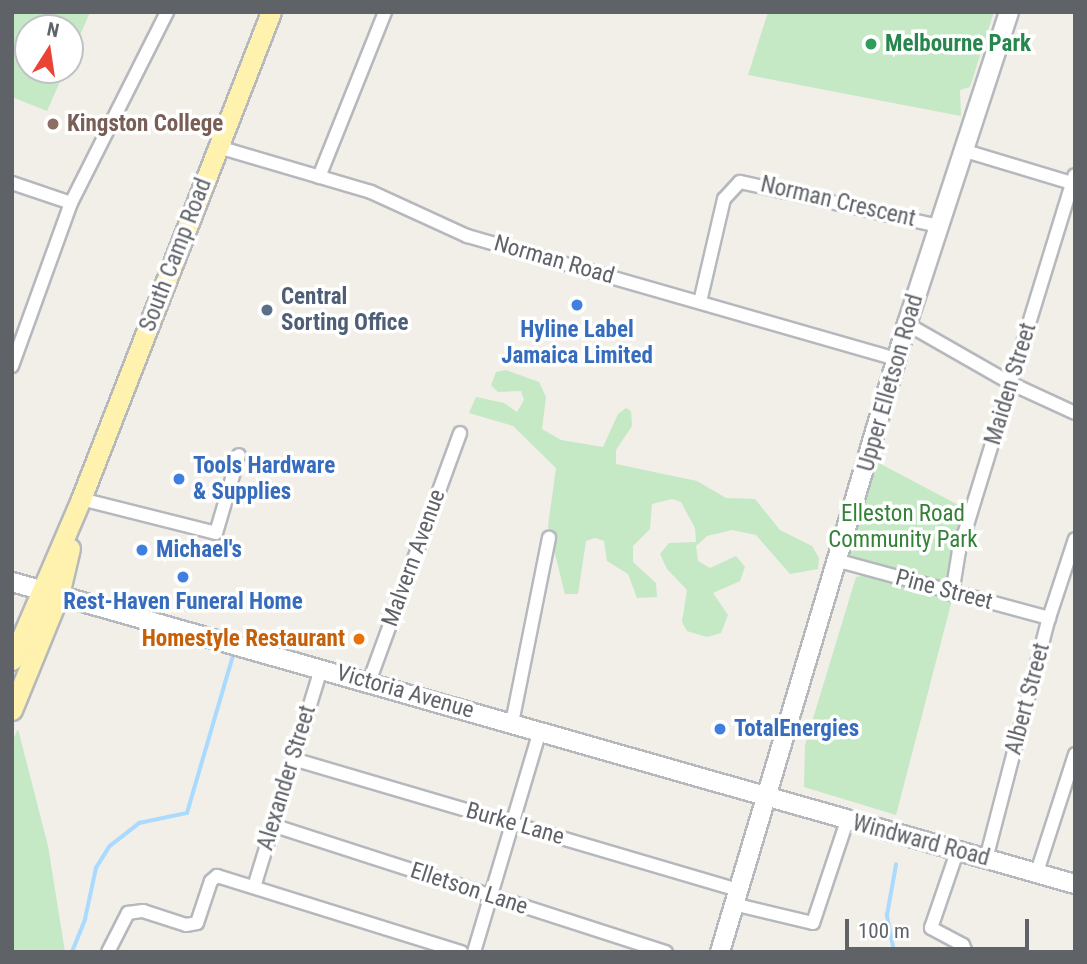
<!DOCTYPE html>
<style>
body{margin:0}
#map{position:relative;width:1087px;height:964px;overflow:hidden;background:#f1efe8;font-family:"Roboto Condensed",sans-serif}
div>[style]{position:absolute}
.green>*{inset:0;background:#c5e8c5}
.stream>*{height:3.5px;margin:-1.75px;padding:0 1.75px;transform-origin:1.75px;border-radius:1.75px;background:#aadaff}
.roads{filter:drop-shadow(2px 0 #b5b8bc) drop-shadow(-2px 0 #b5b8bc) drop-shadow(0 2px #b5b8bc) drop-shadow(0 -2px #b5b8bc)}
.street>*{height:12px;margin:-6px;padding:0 6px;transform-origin:6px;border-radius:6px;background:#fff}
.secondary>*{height:18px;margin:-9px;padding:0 9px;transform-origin:9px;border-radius:9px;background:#fff}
.primary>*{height:19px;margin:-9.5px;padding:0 9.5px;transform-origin:9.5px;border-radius:9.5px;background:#fff2af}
.dots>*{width:19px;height:19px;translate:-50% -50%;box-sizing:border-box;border:4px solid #fff;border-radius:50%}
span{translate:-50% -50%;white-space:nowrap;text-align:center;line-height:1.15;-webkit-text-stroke:7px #fff;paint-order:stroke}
.leisure-label{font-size:23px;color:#27864d;font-weight:700}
.left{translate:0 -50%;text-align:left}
.education-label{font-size:23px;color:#785e54;font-weight:700}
.street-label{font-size:23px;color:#5f6368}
.service-label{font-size:23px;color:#4e5e75;font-weight:700}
.shop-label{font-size:23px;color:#366cbe;font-weight:700}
.park-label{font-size:23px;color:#348238}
.food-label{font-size:23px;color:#c56008;font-weight:700}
.right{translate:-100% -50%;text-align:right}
.frame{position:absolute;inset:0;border:14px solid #5f6368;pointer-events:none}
.north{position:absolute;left:14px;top:14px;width:70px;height:70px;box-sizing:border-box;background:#fff;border:2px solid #bfc1c3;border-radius:50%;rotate:12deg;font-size:19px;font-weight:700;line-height:28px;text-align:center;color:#5f6368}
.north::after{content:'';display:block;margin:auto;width:24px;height:32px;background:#ea4335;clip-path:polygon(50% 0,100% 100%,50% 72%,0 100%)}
.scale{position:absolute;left:845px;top:919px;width:184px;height:32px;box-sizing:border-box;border:4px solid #5f6368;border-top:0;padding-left:9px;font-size:21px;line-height:24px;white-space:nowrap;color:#5f6368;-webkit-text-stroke:5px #fff;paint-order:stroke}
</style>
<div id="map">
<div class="green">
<i style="clip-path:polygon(12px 12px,90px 12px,70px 59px,70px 28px,28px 28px,28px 70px,65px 70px,47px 111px,12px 97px)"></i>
<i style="clip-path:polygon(768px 12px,994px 12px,970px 87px,960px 90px,961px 116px,748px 75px)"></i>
<i style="clip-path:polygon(506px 370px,539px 382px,546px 397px,542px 429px,561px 440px,603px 447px,618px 414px,626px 408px,631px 411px,632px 426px,616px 450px,616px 464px,697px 481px,726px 498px,755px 499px,780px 530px,812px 546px,819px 558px,818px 569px,790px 574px,756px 535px,732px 530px,707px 536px,696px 546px,698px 561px,710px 568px,736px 556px,745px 567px,740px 581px,713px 593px,728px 615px,721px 633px,707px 637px,687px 631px,682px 622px,687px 590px,667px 569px,660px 554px,669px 543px,696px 542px,695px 528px,681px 502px,672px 499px,652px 504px,650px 529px,633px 546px,633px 562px,656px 583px,657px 597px,637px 598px,628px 574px,607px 561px,604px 541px,595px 538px,586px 541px,578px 594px,565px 594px,548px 526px,556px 468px,513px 426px,469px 413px,476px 397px,504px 403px,517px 412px,524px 400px,521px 391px,498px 392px,491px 385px,496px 372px)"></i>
<i style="clip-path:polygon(875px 461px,966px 509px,951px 582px,944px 586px,847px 558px)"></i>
<i style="clip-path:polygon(868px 575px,953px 596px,896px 815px,804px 787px,805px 745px,856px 577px)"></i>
<i style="clip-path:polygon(18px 729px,48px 846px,65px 952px,12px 952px,12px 742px)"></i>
</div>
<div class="stream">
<i style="left:72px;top:952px;width:35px;rotate:-68deg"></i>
<i style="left:85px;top:919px;width:52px;rotate:-77.8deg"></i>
<i style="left:96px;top:868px;width:26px;rotate:-58deg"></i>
<i style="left:110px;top:846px;width:37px;rotate:-38deg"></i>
<i style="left:139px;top:823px;width:49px;rotate:-11.8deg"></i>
<i style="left:187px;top:813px;width:168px;rotate:-73.7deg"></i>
<i style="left:894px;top:952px;width:38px;rotate:-101deg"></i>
<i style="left:887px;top:915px;width:51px;rotate:-79.8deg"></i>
</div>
<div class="roads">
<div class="street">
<i style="left:218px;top:147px;width:159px;rotate:16.4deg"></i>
<i style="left:371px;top:192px;width:106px;rotate:24.6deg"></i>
<i style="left:467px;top:236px;width:446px;rotate:16deg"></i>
<i style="left:962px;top:150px;width:118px;rotate:16.7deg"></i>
<i style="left:319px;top:177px;width:178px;rotate:-68.2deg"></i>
<i style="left:12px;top:183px;width:62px;rotate:18.7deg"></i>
<i style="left:700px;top:302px;width:106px;rotate:-76.9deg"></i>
<i style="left:724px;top:199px;width:23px;rotate:-47deg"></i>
<i style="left:740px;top:182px;width:204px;rotate:12.5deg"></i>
<i style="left:907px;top:324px;width:121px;rotate:29.7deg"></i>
<i style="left:1012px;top:384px;width:69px;rotate:24.7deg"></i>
<i style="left:12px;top:366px;width:173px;rotate:-70.1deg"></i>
<i style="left:71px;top:203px;width:214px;rotate:-63.3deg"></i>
<i style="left:81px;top:499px;width:139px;rotate:14.1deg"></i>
<i style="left:216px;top:533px;width:81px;rotate:-73.6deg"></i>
<i style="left:839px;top:561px;width:218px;rotate:15.2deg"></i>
<i style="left:952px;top:594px;width:44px;rotate:-80.8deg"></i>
<i style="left:959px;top:551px;width:393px;rotate:-72.9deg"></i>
<i style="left:369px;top:682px;width:265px;rotate:-69.9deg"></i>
<i style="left:512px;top:723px;width:189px;rotate:-78.7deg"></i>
<i style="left:293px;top:759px;width:463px;rotate:16.4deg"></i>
<i style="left:272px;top:825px;width:414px;rotate:17.9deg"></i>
<i style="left:957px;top:852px;width:80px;rotate:108.9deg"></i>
<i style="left:931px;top:928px;width:36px;rotate:28deg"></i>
<i style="left:963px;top:945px;width:8px;rotate:67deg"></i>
<i style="left:986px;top:859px;width:249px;rotate:-75.4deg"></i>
<i style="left:1049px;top:618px;width:83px;rotate:-71.8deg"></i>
<i style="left:1037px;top:872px;width:124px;rotate:-72.1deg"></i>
<i style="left:254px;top:887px;width:228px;rotate:-72.9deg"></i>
<i style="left:733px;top:904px;width:82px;rotate:13.4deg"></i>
<i style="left:813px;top:923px;width:108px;rotate:-71.6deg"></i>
<i style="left:108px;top:952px;width:44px;rotate:-62.9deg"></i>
<i style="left:128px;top:913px;width:15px;rotate:-8deg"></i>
<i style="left:143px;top:911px;width:45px;rotate:18deg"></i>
<i style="left:186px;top:925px;width:11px;rotate:-10deg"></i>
<i style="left:197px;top:923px;width:44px;rotate:-71.6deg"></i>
<i style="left:211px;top:881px;width:8px;rotate:-40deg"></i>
<i style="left:217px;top:876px;width:256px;rotate:17.3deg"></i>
<i style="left:474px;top:952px;width:231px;rotate:-73.4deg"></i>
</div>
<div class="secondary">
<i style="left:12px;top:582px;width:1105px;rotate:15.86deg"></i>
<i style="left:720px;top:952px;width:655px;rotate:-73.42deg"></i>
<i style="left:907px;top:324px;width:328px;rotate:-71.9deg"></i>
</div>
<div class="primary">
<i style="left:12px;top:660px;width:175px;rotate:-66.8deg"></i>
<i style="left:81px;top:499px;width:523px;rotate:-68.69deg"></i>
<i style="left:12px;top:710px;width:124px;rotate:-67.8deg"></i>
<i style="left:59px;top:595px;width:48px;rotate:-76.8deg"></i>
</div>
</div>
<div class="dots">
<i style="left:871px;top:44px;background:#2e9e5b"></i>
<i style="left:53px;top:124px;background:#8d6e63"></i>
<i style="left:577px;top:305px;background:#3f7fe0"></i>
<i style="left:267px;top:310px;background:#5c6f8a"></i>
<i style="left:179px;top:479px;background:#3f7fe0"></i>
<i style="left:142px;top:550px;background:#3f7fe0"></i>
<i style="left:183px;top:577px;background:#3f7fe0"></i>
<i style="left:359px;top:639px;background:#e8710a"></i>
<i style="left:720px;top:729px;background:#3f7fe0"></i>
</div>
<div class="leisure-label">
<span class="left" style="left:885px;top:44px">Melbourne Park</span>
</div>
<div class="education-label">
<span class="left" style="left:67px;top:124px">Kingston College</span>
</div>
<div class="street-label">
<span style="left:838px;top:202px;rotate:13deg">Norman Crescent</span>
<span style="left:176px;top:255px;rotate:-69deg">South Camp Road</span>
<span style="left:554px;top:260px;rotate:16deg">Norman Road</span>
<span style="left:891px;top:383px;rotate:-74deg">Upper Elletson Road</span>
<span style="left:1011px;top:384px;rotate:-73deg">Maiden Street</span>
<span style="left:414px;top:558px;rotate:-70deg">Malvern Avenue</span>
<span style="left:944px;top:590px;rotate:15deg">Pine Street</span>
<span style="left:405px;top:692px;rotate:16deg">Victoria Avenue</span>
<span style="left:1028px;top:699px;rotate:-75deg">Albert Street</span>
<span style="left:287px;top:778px;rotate:-73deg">Alexander Street</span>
<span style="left:515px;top:824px;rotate:16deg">Burke Lane</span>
<span style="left:921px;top:841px;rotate:15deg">Windward Road</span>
<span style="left:469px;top:889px;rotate:18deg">Elletson Lane</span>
</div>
<div class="service-label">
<span class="left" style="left:281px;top:310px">Central<br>Sorting Office</span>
</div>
<div class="shop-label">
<span style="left:577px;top:343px">Hyline Label<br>Jamaica Limited</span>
<span class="left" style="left:193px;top:479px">Tools Hardware<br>&amp; Supplies</span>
<span class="left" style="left:156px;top:550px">Michael's</span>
<span style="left:183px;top:602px">Rest-Haven Funeral Home</span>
<span class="left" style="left:734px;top:729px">TotalEnergies</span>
</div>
<div class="park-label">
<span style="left:903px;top:527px">Elleston Road<br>Community Park</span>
</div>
<div class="food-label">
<span class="right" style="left:345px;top:639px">Homestyle Restaurant</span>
</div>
<div class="frame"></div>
<div class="north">N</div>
<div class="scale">100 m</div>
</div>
